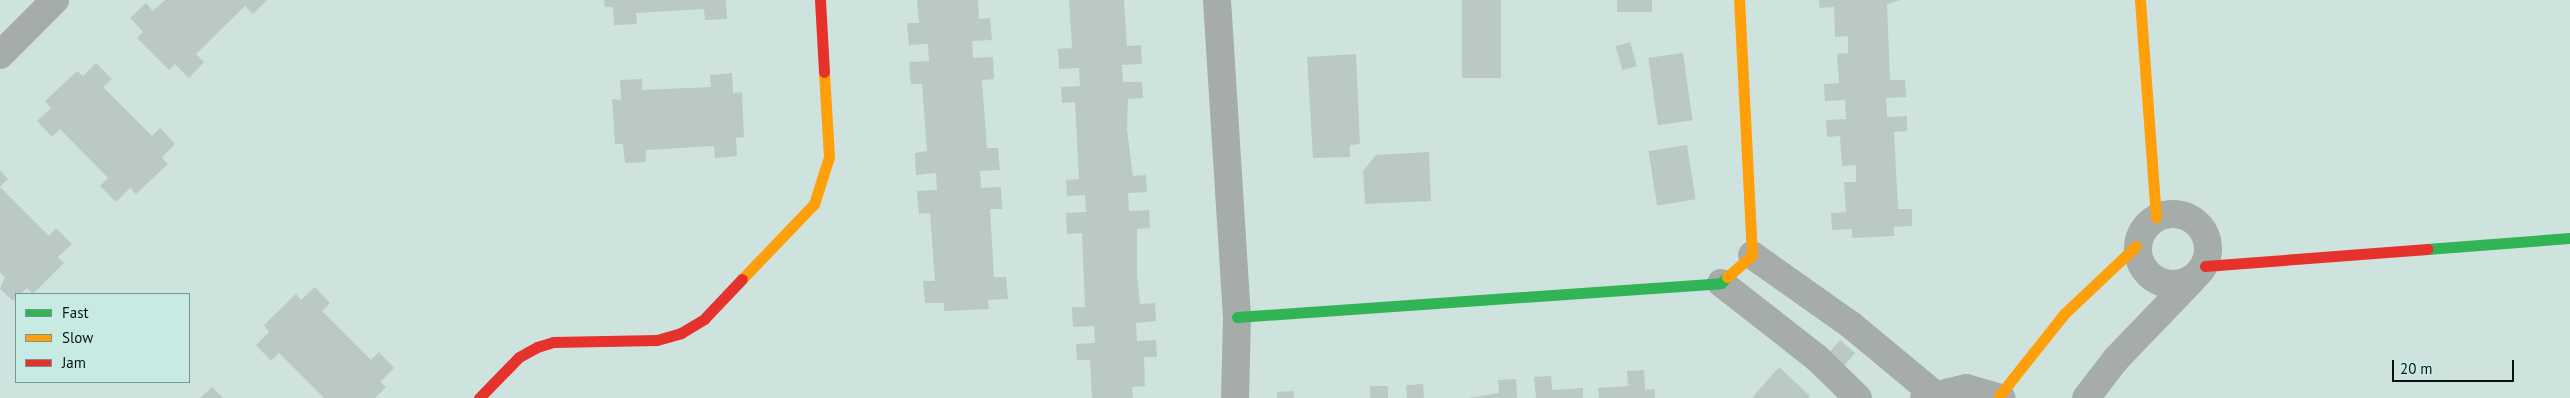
<!DOCTYPE html>
<style>
body{margin:0}
#map{position:relative;width:2570px;height:398px;overflow:hidden;background:#cfe3de;font-family:"PT Sans",sans-serif}
div>[style]{position:absolute}
.building>*{inset:0;background:#bac9c5;transform-origin:0 0}
.street>*{height:28px;margin:-14px;padding:0 14px;transform-origin:14px;border-radius:14px;background:#a5acaa}
.street>.ring{margin:-14px;padding:0;box-sizing:content-box;background:none;border:28px solid #a5acaa;border-radius:50%}
.fast>*{height:11px;margin:-5.5px;padding:0 5.5px;transform-origin:5.5px;border-radius:5.5px;background:#30b455}
.slow>*{height:11px;margin:-5.5px;padding:0 5.5px;transform-origin:5.5px;border-radius:5.5px;background:#ff9f0a}
.jam>*{height:11px;margin:-5.5px;padding:0 5.5px;transform-origin:5.5px;border-radius:5.5px;background:#e5322d}
span{translate:-50% -50%;white-space:nowrap;text-align:center;line-height:1.15;-webkit-text-stroke:5px #c7ebe3;paint-order:stroke}
.legend{position:absolute;left:15px;top:293px;width:175px;height:90px;box-sizing:border-box;background:#c7ebe3;border:1px solid #7a958f;margin:0;padding:6px 9px;list-style:none;font-size:15px;color:#071311}
.legend li{display:flex;align-items:center;gap:10px;height:25px}
.legend b{width:25px;border:1px solid #7a958f}
.scale{position:absolute;left:2392px;top:360px;width:122px;height:22px;box-sizing:border-box;border:2px solid #071311;border-top:0;padding-left:6px;font-size:15px;line-height:18px;white-space:nowrap;color:#071311;-webkit-text-stroke:4px #c7ebe3;paint-order:stroke}
</style>
<div id="map">
<div class="building">
<i style="clip-path:polygon(165px 0,267px 0,253px 14px,245px 6px,196px 54px,204px 62px,189px 78px,175px 64px,169px 70px,137px 38px,143px 32px,130px 18px,146px 3px,153px 11px)"></i>
<i style="clip-path:polygon(604px 0,726px 0,727px 19px,705px 20px,704px 9px,636px 13px,637px 24px,614px 25px,613px 7px,605px 7px)"></i>
<i style="clip-path:polygon(917px 0,978px 0,979px 19px,990px 18px,992px 40px,972px 41px,973px 58px,993px 57px,994px 79px,982px 80px,987px 148px,998px 148px,1000px 170px,980px 171px,981px 188px,1001px 187px,1002px 209px,990px 209px,994px 277px,1006px 277px,1008px 299px,988px 300px,989px 309px,944px 311px,944px 303px,925px 303px,923px 281px,935px 281px,930px 213px,919px 214px,917px 191px,937px 190px,936px 173px,916px 175px,915px 153px,927px 151px,922px 84px,911px 84px,909px 62px,929px 61px,928px 44px,909px 45px,907px 23px,919px 23px)"></i>
<i style="clip-path:polygon(1069px 0,1124px 0,1127px 46px,1141px 45px,1142px 64px,1122px 65px,1123px 82px,1142px 82px,1143px 98px,1128px 99px,1127px 130px,1133px 176px,1146px 175px,1147px 192px,1128px 193px,1129px 211px,1149px 210px,1150px 228px,1137px 229px,1137px 275px,1140px 304px,1155px 303px,1156px 321px,1136px 323px,1137px 341px,1156px 340px,1157px 357px,1144px 357px,1145px 386px,1132px 387px,1133px 398px,1092px 398px,1090px 360px,1077px 360px,1076px 344px,1095px 343px,1094px 326px,1073px 327px,1072px 307px,1085px 307px,1082px 233px,1067px 234px,1066px 213px,1086px 212px,1085px 195px,1067px 196px,1066px 180px,1079px 179px,1075px 102px,1062px 103px,1061px 87px,1080px 86px,1079px 68px,1059px 69px,1058px 49px,1072px 48px)"></i>
<i style="left:1462px;top:0;width:39px;height:78px"></i>
<i style="left:1617px;top:0;width:35px;height:12px"></i>
<i style="clip-path:polygon(1819px 0,1900px 0,1887px 4px,1890px 80px,1905px 80px,1906px 97px,1886px 98px,1887px 117px,1907px 116px,1907px 131px,1894px 132px,1898px 209px,1912px 209px,1912px 226px,1894px 227px,1894px 236px,1852px 238px,1852px 229px,1832px 230px,1831px 213px,1846px 212px,1844px 182px,1856px 182px,1856px 165px,1842px 166px,1840px 136px,1827px 137px,1826px 120px,1846px 119px,1845px 100px,1825px 101px,1824px 84px,1839px 83px,1837px 54px,1848px 53px,1848px 36px,1835px 37px,1834px 7px,1820px 8px)"></i>
<i style="left:1630px;top:42px;width:25px;height:15px;rotate:74deg"></i>
<i style="left:1683px;top:53px;width:68px;height:35px;rotate:82deg"></i>
<i style="clip-path:polygon(1356px 54px,1360px 144px,1350px 145px,1350px 157px,1313px 158px,1307px 57px)"></i>
<i style="clip-path:polygon(96px 63px,112px 79px,103px 87px,152px 136px,160px 128px,175px 144px,162px 157px,168px 164px,136px 194px,130px 188px,116px 202px,100px 186px,108px 178px,60px 129px,52px 137px,37px 121px,51px 108px,45px 101px,77px 71px,83px 76px)"></i>
<i style="clip-path:polygon(732px 73px,733px 93px,742px 92px,744px 137px,736px 138px,737px 156px,715px 158px,714px 146px,646px 150px,646px 162px,625px 163px,623px 144px,615px 144px,612px 99px,621px 100px,620px 80px,642px 79px,642px 90px,711px 87px,710px 75px)"></i>
<i style="left:1687px;top:145px;width:55px;height:39px;rotate:81deg"></i>
<i style="clip-path:polygon(1429px 152px,1431px 201px,1365px 204px,1363px 171px,1376px 155px)"></i>
<i style="clip-path:polygon(0 170px,8px 179px,0 187px,49px 236px,56px 228px,72px 244px,58px 257px,64px 263px,33px 294px,27px 288px,13px 301px,0 289px,5px 277px,0 272px)"></i>
<i style="clip-path:polygon(315px 287px,330px 303px,322px 311px,371px 360px,379px 352px,394px 368px,380px 382px,386px 387px,375px 398px,324px 398px,279px 353px,271px 361px,256px 345px,269px 332px,264px 325px,296px 294px,301px 300px)"></i>
<i style="left:1840px;top:340px;width:20px;height:21px;rotate:41deg"></i>
<i style="clip-path:polygon(1779px 367px,1810px 396px,1808px 398px,1752px 398px)"></i>
<i style="clip-path:polygon(1644px 370px,1645px 390px,1655px 389px,1655px 398px,1599px 398px,1598px 388px,1628px 386px,1627px 371px)"></i>
<i style="clip-path:polygon(1551px 376px,1552px 390px,1583px 388px,1583px 398px,1536px 398px,1534px 377px)"></i>
<i style="clip-path:polygon(1516px 379px,1517px 398px,1469px 398px,1499px 393px,1498px 380px)"></i>
<i style="left:1423px;top:384px;width:14px;height:17px;rotate:86deg"></i>
<i style="left:1370px;top:386px;width:18px;height:12px"></i>
<i style="clip-path:polygon(212px 387px,223px 398px,200px 398px)"></i>
<i style="clip-path:polygon(1294px 391px,1294px 398px,1277px 398px,1277px 392px)"></i>
</div>
<div class="street">
<i style="left:1217px;top:0;width:318px;rotate:86.4deg"></i>
<i style="left:1237px;top:317px;width:81px;rotate:91.4deg"></i>
<i style="left:0;top:55px;width:78px;rotate:-45deg"></i>
<i class="ring" style="left:2138px;top:214px;width:42px;height:42px"></i>
<i style="left:1752px;top:255px;width:121px;rotate:35.3deg"></i>
<i style="left:1851px;top:325px;width:107px;rotate:39.7deg"></i>
<i style="left:1721px;top:283px;width:122px;rotate:38deg"></i>
<i style="left:1817px;top:358px;width:57px;rotate:44.3deg"></i>
<i style="left:1924px;top:398px;width:43px;rotate:-13.4deg"></i>
<i style="left:1966px;top:388px;width:37px;rotate:16deg"></i>
<i style="left:2086px;top:398px;width:49px;rotate:-52.4deg"></i>
<i style="left:2116px;top:359px;width:110px;rotate:-46.1deg"></i>
</div>
<div class="fast">
<i style="left:2427px;top:249px;width:143px;rotate:-4.4deg"></i>
<i style="left:1237px;top:317px;width:485px;rotate:-4deg"></i>
<i style="left:1721px;top:283px;width:8px;rotate:-45deg"></i>
</div>
<div class="slow">
<i style="left:2140px;top:0;width:218px;rotate:85.8deg"></i>
<i style="left:1727px;top:277px;width:33px;rotate:-41deg"></i>
<i style="left:1752px;top:255px;width:255px;rotate:-92.9deg"></i>
<i style="left:742px;top:279px;width:104px;rotate:-46.2deg"></i>
<i style="left:814px;top:204px;width:49px;rotate:-72.3deg"></i>
<i style="left:829px;top:157px;width:85px;rotate:-93.4deg"></i>
<i style="left:1999px;top:396px;width:105px;rotate:-51.6deg"></i>
<i style="left:2064px;top:314px;width:99px;rotate:-43.4deg"></i>
</div>
<div class="jam">
<i style="left:820px;top:0;width:72px;rotate:86.8deg"></i>
<i style="left:2205px;top:266px;width:223px;rotate:-4.4deg"></i>
<i style="left:479px;top:398px;width:57px;rotate:-45.7deg"></i>
<i style="left:519px;top:357px;width:21px;rotate:-29deg"></i>
<i style="left:537px;top:347px;width:17px;rotate:-17deg"></i>
<i style="left:553px;top:342px;width:104px;rotate:-1.1deg"></i>
<i style="left:657px;top:340px;width:25px;rotate:-16deg"></i>
<i style="left:681px;top:333px;width:27px;rotate:-31deg"></i>
<i style="left:704px;top:319px;width:55px;rotate:-46.5deg"></i>
</div>
<ul class="legend">
<li><b style="height:6px;background:#30b455"></b>Fast</li>
<li><b style="height:6px;background:#ff9f0a"></b>Slow</li>
<li><b style="height:6px;background:#e5322d"></b>Jam</li>
</ul>
<div class="scale">20 m</div>
</div>
